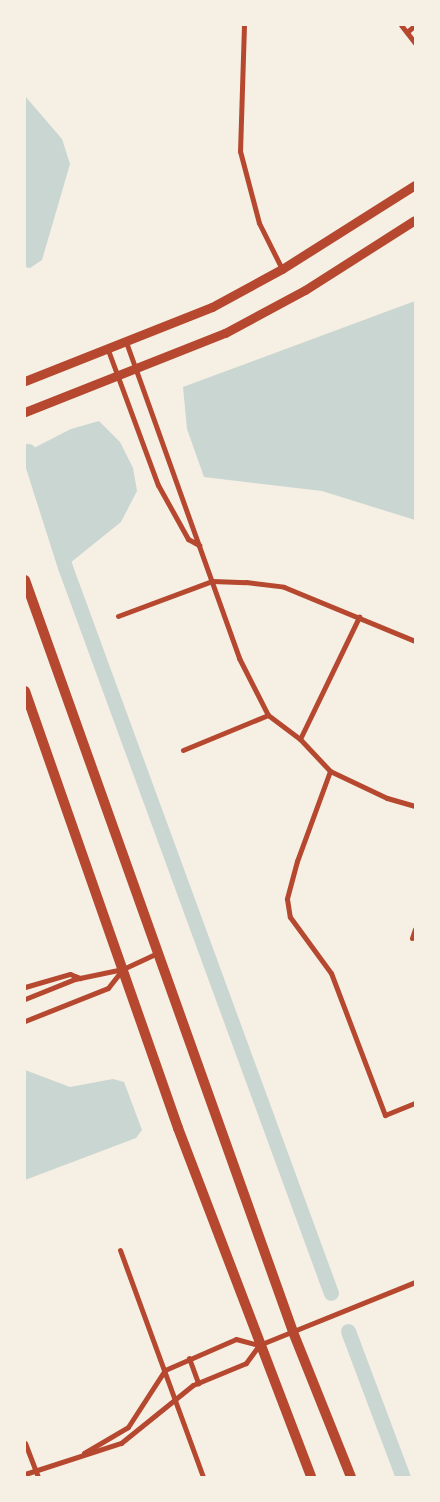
<!DOCTYPE html>
<style>
body{margin:0}
#map{position:relative;width:440px;height:1502px;overflow:hidden;background:#f6efe4;font-family:"Varela Round",sans-serif}
div>[style]{position:absolute}
.water>*{inset:0;background:#c9d6d2}
.canal>*{height:15px;margin:-7.5px;padding:0 7.5px;transform-origin:7.5px;border-radius:7.5px;background:#c9d6d2}
.minor>*{height:5px;margin:-2.5px;padding:0 2.5px;transform-origin:2.5px;border-radius:2.5px;background:#b5482f}
.tertiary>*{height:9px;margin:-4.5px;padding:0 4.5px;transform-origin:4.5px;border-radius:4.5px;background:#b5482f}
.secondary>*{height:10px;margin:-5px;padding:0 5px;transform-origin:5px;border-radius:5px;background:#b5482f}
span{translate:-50% -50%;white-space:nowrap;text-align:center;line-height:1.15;-webkit-text-stroke:4.5px #f6efe4;paint-order:stroke}
.frame{position:absolute;inset:0;border:26px solid #f6efe4;pointer-events:none}
</style>
<div id="map">
<div class="water">
<i style="clip-path:polygon(25px 96px,62px 139px,70px 164px,42px 260px,30px 268px,25px 267px)"></i>
<i style="clip-path:polygon(415px 301px,415px 520px,322px 491px,204px 477px,187px 429px,183px 387px)"></i>
<i style="clip-path:polygon(99px 421px,120px 442px,133px 468px,137px 491px,121px 522px,65px 567px,28px 451px,71px 429px)"></i>
<i style="clip-path:polygon(25px 1070px,70px 1087px,113px 1079px,124px 1082px,142px 1130px,136px 1138px,25px 1180px)"></i>
</div>
<div class="canal">
<i style="left:28px;top:451px;width:122px;rotate:72.3deg"></i>
<i style="left:65px;top:567px;width:773px;rotate:69.88deg"></i>
<i style="left:348px;top:1331px;width:156px;rotate:69.4deg"></i>
</div>
<div class="minor">
<i style="left:244px;top:25px;width:126px;rotate:91.8deg"></i>
<i style="left:240px;top:151px;width:74px;rotate:75.2deg"></i>
<i style="left:259px;top:223px;width:51px;rotate:63.4deg"></i>
<i style="left:401px;top:25px;width:23px;rotate:52deg"></i>
<i style="left:407px;top:32px;width:11px;rotate:-41deg"></i>
<i style="left:126px;top:342px;width:336px;rotate:70.3deg"></i>
<i style="left:239px;top:658px;width:64px;rotate:63deg"></i>
<i style="left:268px;top:715px;width:40px;rotate:37deg"></i>
<i style="left:300px;top:739px;width:44px;rotate:46.8deg"></i>
<i style="left:330px;top:771px;width:63px;rotate:25.3deg"></i>
<i style="left:387px;top:798px;width:29px;rotate:16deg"></i>
<i style="left:108px;top:350px;width:144px;rotate:69.7deg"></i>
<i style="left:158px;top:485px;width:62px;rotate:60.9deg"></i>
<i style="left:188px;top:539px;width:13px;rotate:29deg"></i>
<i style="left:118px;top:616px;width:100px;rotate:-20.4deg"></i>
<i style="left:212px;top:581px;width:34px;rotate:2deg"></i>
<i style="left:246px;top:582px;width:38px;rotate:7deg"></i>
<i style="left:284px;top:587px;width:142px;rotate:22.4deg"></i>
<i style="left:300px;top:739px;width:136px;rotate:-64.2deg"></i>
<i style="left:183px;top:750px;width:92px;rotate:-22.4deg"></i>
<i style="left:330px;top:771px;width:96px;rotate:110.1deg"></i>
<i style="left:297px;top:861px;width:39px;rotate:105deg"></i>
<i style="left:287px;top:899px;width:18px;rotate:81deg"></i>
<i style="left:290px;top:917px;width:69px;rotate:53.8deg"></i>
<i style="left:331px;top:973px;width:152px;rotate:69.2deg"></i>
<i style="left:385px;top:1115px;width:32px;rotate:-22deg"></i>
<i style="left:412px;top:938px;width:9px;rotate:-72deg"></i>
<i style="left:25px;top:987px;width:47px;rotate:-16.1deg"></i>
<i style="left:70px;top:974px;width:11px;rotate:22deg"></i>
<i style="left:25px;top:999px;width:54px;rotate:-21.8deg"></i>
<i style="left:75px;top:979px;width:49px;rotate:-11.8deg"></i>
<i style="left:123px;top:969px;width:38px;rotate:-25deg"></i>
<i style="left:25px;top:1021px;width:89px;rotate:-21.7deg"></i>
<i style="left:108px;top:988px;width:24px;rotate:-52deg"></i>
<i style="left:120px;top:1250px;width:242px;rotate:69.9deg"></i>
<i style="left:189px;top:1358px;width:27px;rotate:70deg"></i>
<i style="left:25px;top:1443px;width:36px;rotate:69deg"></i>
<i style="left:84px;top:1453px;width:51px;rotate:-30.6deg"></i>
<i style="left:128px;top:1427px;width:68px;rotate:-57deg"></i>
<i style="left:165px;top:1370px;width:77px;rotate:-23.6deg"></i>
<i style="left:236px;top:1339px;width:24px;rotate:15deg"></i>
<i style="left:25px;top:1474px;width:101px;rotate:-17.9deg"></i>
<i style="left:121px;top:1443px;width:92px;rotate:-38.9deg"></i>
<i style="left:193px;top:1385px;width:57px;rotate:-22.5deg"></i>
<i style="left:246px;top:1363px;width:22px;rotate:-54deg"></i>
<i style="left:259px;top:1345px;width:168px;rotate:-22deg"></i>
</div>
<div class="tertiary">
<i style="left:25px;top:381px;width:201px;rotate:-21.6deg"></i>
<i style="left:212px;top:307px;width:80px;rotate:-28.5deg"></i>
<i style="left:282px;top:269px;width:157px;rotate:-32.3deg"></i>
<i style="left:25px;top:412px;width:215px;rotate:-21.6deg"></i>
<i style="left:225px;top:333px;width:91px;rotate:-28.3deg"></i>
<i style="left:305px;top:290px;width:130px;rotate:-32.5deg"></i>
</div>
<div class="secondary">
<i style="left:25px;top:580px;width:798px;rotate:70.38deg"></i>
<i style="left:293px;top:1332px;width:156px;rotate:68.2deg"></i>
<i style="left:25px;top:691px;width:463px;rotate:70.7deg"></i>
<i style="left:178px;top:1128px;width:373px;rotate:69.1deg"></i>
</div>
<div class="frame"></div>
</div>
